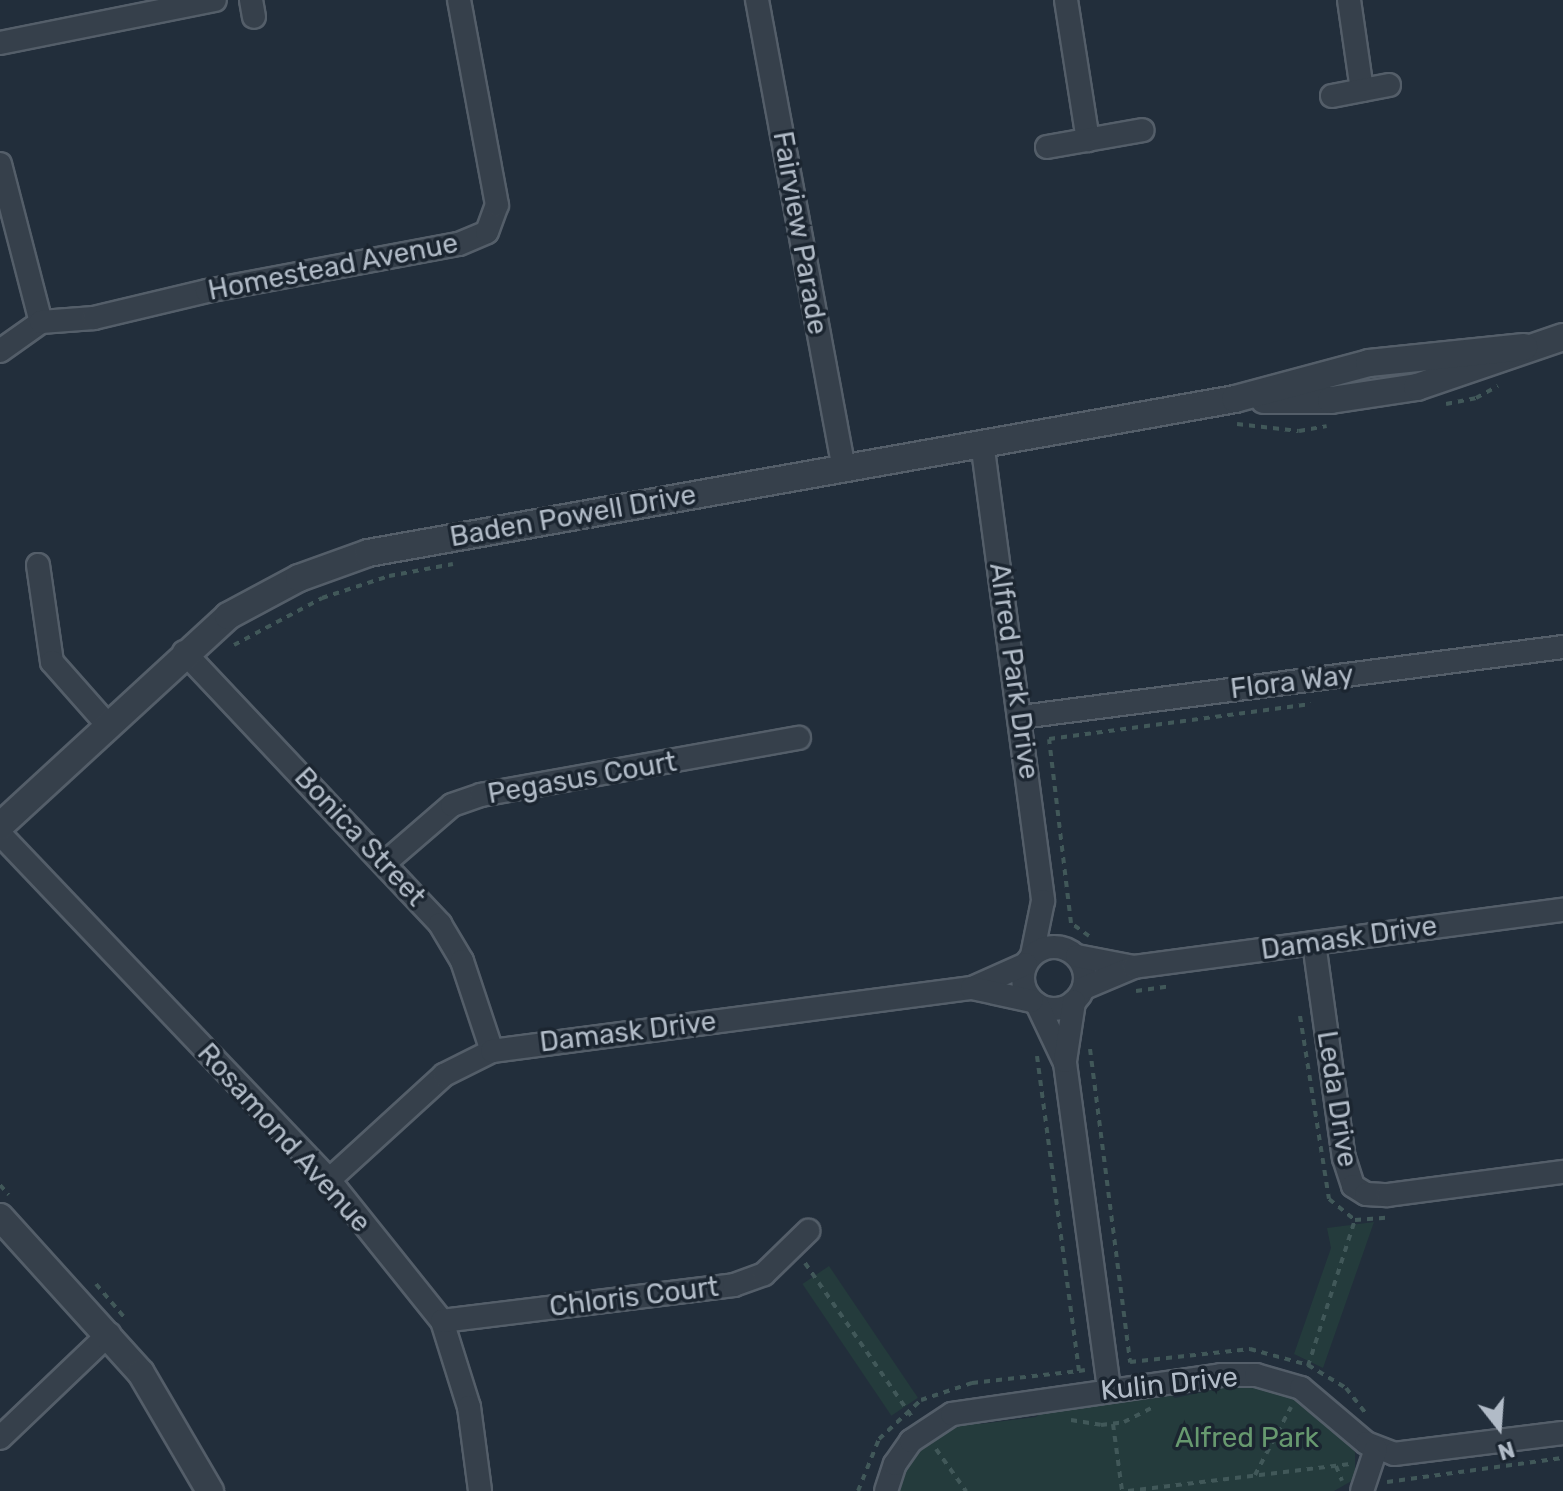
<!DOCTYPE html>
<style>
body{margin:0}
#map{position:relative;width:1563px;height:1491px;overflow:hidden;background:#222e3b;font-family:Rubik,sans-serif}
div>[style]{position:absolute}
.green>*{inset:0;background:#243b3c;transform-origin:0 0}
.path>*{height:4px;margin-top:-2px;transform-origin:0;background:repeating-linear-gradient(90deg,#415859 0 6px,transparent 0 12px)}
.roads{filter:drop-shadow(2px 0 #545e69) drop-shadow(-2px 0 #545e69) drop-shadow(0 2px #545e69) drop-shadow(0 -2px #545e69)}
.minor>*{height:22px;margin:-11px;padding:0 11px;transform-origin:11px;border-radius:11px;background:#36404b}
.minor>.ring{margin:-11px;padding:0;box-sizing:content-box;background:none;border:22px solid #36404b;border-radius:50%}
.tertiary>*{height:26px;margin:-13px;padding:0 13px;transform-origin:13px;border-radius:13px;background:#36404b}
span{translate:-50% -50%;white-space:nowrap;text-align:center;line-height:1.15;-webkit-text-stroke:7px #1b2530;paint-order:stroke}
.street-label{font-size:28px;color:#b1bbc7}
.park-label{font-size:28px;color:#67996f}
.north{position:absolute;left:1459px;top:1387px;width:80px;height:80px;-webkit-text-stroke:6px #1b2530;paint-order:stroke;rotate:163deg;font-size:22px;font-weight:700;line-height:32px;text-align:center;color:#b1bbc7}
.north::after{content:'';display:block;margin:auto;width:28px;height:36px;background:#b1bbc7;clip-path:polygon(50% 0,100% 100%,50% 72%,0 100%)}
</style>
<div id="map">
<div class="green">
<i style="clip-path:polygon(1374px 1222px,1323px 1368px,1294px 1354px,1331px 1248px,1327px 1228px)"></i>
<i style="left:829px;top:1266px;width:159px;height:32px;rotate:56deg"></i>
<i style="clip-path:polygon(1245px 1383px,1293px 1396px,1329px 1422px,1355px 1452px,1355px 1479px,1334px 1491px,895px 1491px,913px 1453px,931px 1435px,972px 1418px,980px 1424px,1036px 1417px,1046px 1408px,1167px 1392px,1175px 1398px)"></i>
</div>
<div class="path">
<i style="left:1446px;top:404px;width:31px;rotate:-11deg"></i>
<i style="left:1476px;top:398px;width:25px;rotate:-29deg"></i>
<i style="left:1237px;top:424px;width:62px;rotate:6.4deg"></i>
<i style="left:1299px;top:431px;width:28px;rotate:-10deg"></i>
<i style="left:234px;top:645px;width:100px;rotate:-28.1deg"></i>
<i style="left:322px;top:598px;width:71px;rotate:-18.2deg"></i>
<i style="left:389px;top:576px;width:65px;rotate:-10.6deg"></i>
<i style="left:1089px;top:936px;width:22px;rotate:-144deg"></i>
<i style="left:1071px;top:923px;width:185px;rotate:-96.8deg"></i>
<i style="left:1049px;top:739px;width:264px;rotate:-7.6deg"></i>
<i style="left:1136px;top:991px;width:34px;rotate:-8deg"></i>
<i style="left:1300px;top:1016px;width:185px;rotate:81deg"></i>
<i style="left:1329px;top:1199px;width:33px;rotate:39deg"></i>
<i style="left:1355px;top:1220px;width:31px;rotate:-4deg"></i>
<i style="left:1090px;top:1049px;width:316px;rotate:82.7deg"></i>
<i style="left:1130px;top:1362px;width:121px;rotate:-6.2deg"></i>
<i style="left:1250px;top:1349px;width:60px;rotate:15.4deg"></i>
<i style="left:1308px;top:1365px;width:44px;rotate:31.2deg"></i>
<i style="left:1346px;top:1388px;width:31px;rotate:52deg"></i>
<i style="left:1037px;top:1056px;width:318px;rotate:82.4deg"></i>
<i style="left:1079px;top:1371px;width:6px;rotate:-9deg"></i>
<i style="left:0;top:1185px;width:13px;rotate:48deg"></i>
<i style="left:805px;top:1263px;width:188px;rotate:55.2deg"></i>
<i style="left:96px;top:1284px;width:43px;rotate:49.7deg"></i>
<i style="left:1308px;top:1366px;width:153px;rotate:-72.2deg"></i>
<i style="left:1071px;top:1420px;width:30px;rotate:9deg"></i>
<i style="left:1101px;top:1425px;width:23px;rotate:-7deg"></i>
<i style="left:1124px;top:1422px;width:34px;rotate:-27deg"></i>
<i style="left:1113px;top:1424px;width:68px;rotate:82.3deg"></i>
<i style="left:936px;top:1449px;width:52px;rotate:54.5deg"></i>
<i style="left:1336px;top:1466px;width:16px;rotate:68deg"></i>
<i style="left:1255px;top:1475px;width:77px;rotate:-62.1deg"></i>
<i style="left:1387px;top:1482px;width:178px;rotate:-7.8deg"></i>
<i style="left:858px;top:1491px;width:56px;rotate:-68deg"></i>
<i style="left:879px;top:1439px;width:57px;rotate:-42.9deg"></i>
<i style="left:921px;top:1400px;width:54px;rotate:-18.4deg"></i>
<i style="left:972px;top:1383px;width:108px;rotate:-6.4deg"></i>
<i style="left:1128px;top:1491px;width:224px;rotate:-6.9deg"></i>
</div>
<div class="roads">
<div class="minor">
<i style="left:251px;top:0;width:17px;rotate:80deg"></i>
<i style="left:757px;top:0;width:474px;rotate:79.5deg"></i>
<i style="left:1066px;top:0;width:142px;rotate:81.1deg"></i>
<i style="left:1349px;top:0;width:91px;rotate:81.8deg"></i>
<i style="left:0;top:43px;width:219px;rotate:-11.3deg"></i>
<i style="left:1332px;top:96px;width:58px;rotate:-10.9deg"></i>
<i style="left:1047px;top:147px;width:97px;rotate:-10deg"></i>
<i style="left:0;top:164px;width:163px;rotate:75.5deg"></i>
<i style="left:0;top:351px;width:50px;rotate:-35.3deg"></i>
<i style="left:41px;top:322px;width:53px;rotate:-4.3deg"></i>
<i style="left:94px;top:318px;width:116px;rotate:-13.4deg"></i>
<i style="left:207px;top:291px;width:256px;rotate:-10.6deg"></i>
<i style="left:459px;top:244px;width:30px;rotate:-23deg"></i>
<i style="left:487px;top:232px;width:29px;rotate:-70deg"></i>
<i style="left:497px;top:205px;width:208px;rotate:-100.5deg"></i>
<i style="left:982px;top:442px;width:463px;rotate:82.4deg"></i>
<i style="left:1043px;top:901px;width:55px;rotate:101.5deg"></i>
<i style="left:38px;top:565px;width:98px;rotate:81.8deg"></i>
<i style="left:52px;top:662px;width:81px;rotate:48.5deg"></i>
<i style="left:184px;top:652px;width:374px;rotate:46.7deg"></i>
<i style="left:440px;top:924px;width:43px;rotate:59.3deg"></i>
<i style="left:462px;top:961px;width:95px;rotate:71.6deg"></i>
<i style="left:1021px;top:717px;width:547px;rotate:-7.36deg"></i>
<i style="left:0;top:834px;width:477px;rotate:46.4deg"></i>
<i style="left:329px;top:1180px;width:181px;rotate:51.3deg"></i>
<i style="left:442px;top:1321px;width:90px;rotate:72.6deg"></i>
<i style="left:469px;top:1407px;width:85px;rotate:82.5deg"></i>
<i style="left:386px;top:862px;width:87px;rotate:-40.8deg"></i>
<i style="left:452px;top:805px;width:31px;rotate:-19deg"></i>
<i style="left:481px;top:795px;width:323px;rotate:-10.2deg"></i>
<i style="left:1314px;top:943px;width:217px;rotate:82.1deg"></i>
<i style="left:1344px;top:1158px;width:29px;rotate:72deg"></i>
<i style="left:1353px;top:1186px;width:15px;rotate:32deg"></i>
<i style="left:1366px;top:1194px;width:22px;rotate:3deg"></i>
<i style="left:1388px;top:1195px;width:177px;rotate:-7.5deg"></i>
<i class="ring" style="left:1023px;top:947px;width:40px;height:40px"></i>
<i style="left:1077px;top:956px;width:58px;rotate:10.9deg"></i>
<i style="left:972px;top:988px;width:59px;rotate:-24deg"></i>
<i style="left:1084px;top:988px;width:54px;rotate:-22.8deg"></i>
<i style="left:1134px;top:967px;width:433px;rotate:-7.6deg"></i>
<i style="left:1037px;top:1004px;width:65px;rotate:64.6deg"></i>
<i style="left:1065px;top:1063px;width:330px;rotate:82.3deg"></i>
<i style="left:1065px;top:1061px;width:60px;rotate:-81.3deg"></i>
<i style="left:329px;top:1180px;width:156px;rotate:-42.4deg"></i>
<i style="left:444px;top:1075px;width:54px;rotate:-26.6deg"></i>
<i style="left:492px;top:1051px;width:484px;rotate:-7.5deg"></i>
<i style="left:972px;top:988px;width:61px;rotate:12.2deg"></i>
<i style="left:442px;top:1321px;width:294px;rotate:-7deg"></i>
<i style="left:734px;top:1285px;width:32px;rotate:-20deg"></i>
<i style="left:764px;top:1274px;width:62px;rotate:-44.3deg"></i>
<i style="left:0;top:1438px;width:151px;rotate:-43.7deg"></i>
<i style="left:886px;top:1491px;width:28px;rotate:-72deg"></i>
<i style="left:895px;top:1464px;width:28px;rotate:-55deg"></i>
<i style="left:911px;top:1441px;width:49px;rotate:-33.4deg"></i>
<i style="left:952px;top:1414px;width:272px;rotate:-8.2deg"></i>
<i style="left:1221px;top:1375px;width:35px"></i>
<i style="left:1256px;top:1375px;width:47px;rotate:16.1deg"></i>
<i style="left:1301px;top:1388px;width:85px;rotate:40.2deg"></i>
<i style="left:1366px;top:1443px;width:30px;rotate:21deg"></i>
<i style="left:1394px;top:1454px;width:170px;rotate:-7.1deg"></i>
<i style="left:1362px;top:1491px;width:44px;rotate:-71.6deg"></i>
</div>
<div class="tertiary">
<i style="left:1264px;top:400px;width:67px"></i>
<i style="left:1331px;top:400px;width:87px;rotate:-8.6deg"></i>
<i style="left:1417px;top:387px;width:154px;rotate:-18.9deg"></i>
<i style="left:0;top:826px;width:310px;rotate:-42.6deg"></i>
<i style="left:228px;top:616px;width:81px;rotate:-28.2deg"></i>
<i style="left:299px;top:578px;width:73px;rotate:-19.9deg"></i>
<i style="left:368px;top:553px;width:881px;rotate:-10.07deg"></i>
<i style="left:1235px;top:399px;width:139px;rotate:-15deg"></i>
<i style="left:1369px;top:363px;width:156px;rotate:-5.9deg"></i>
<i style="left:0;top:1217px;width:210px;rotate:47.9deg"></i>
<i style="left:141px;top:1373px;width:137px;rotate:59.7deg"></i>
</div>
</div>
<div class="street-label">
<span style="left:800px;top:233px;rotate:80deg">Fairview Parade</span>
<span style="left:333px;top:267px;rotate:-11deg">Homestead Avenue</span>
<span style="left:573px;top:516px;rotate:-10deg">Baden Powell Drive</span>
<span style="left:1014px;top:671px;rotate:82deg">Alfred Park Drive</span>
<span style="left:1292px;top:682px;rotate:-7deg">Flora Way</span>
<span style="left:582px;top:778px;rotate:-10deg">Pegasus Court</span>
<span style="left:360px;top:837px;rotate:47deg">Bonica Street</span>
<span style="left:1349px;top:938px;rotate:-8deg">Damask Drive</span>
<span style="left:628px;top:1032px;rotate:-7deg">Damask Drive</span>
<span style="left:1337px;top:1099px;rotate:81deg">Leda Drive</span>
<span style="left:284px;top:1138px;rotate:48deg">Rosamond Avenue</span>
<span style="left:634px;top:1297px;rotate:-7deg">Chloris Court</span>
<span style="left:1169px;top:1384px;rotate:-6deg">Kulin Drive</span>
</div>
<div class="park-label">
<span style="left:1247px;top:1438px">Alfred Park</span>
</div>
<div class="north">N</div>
</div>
